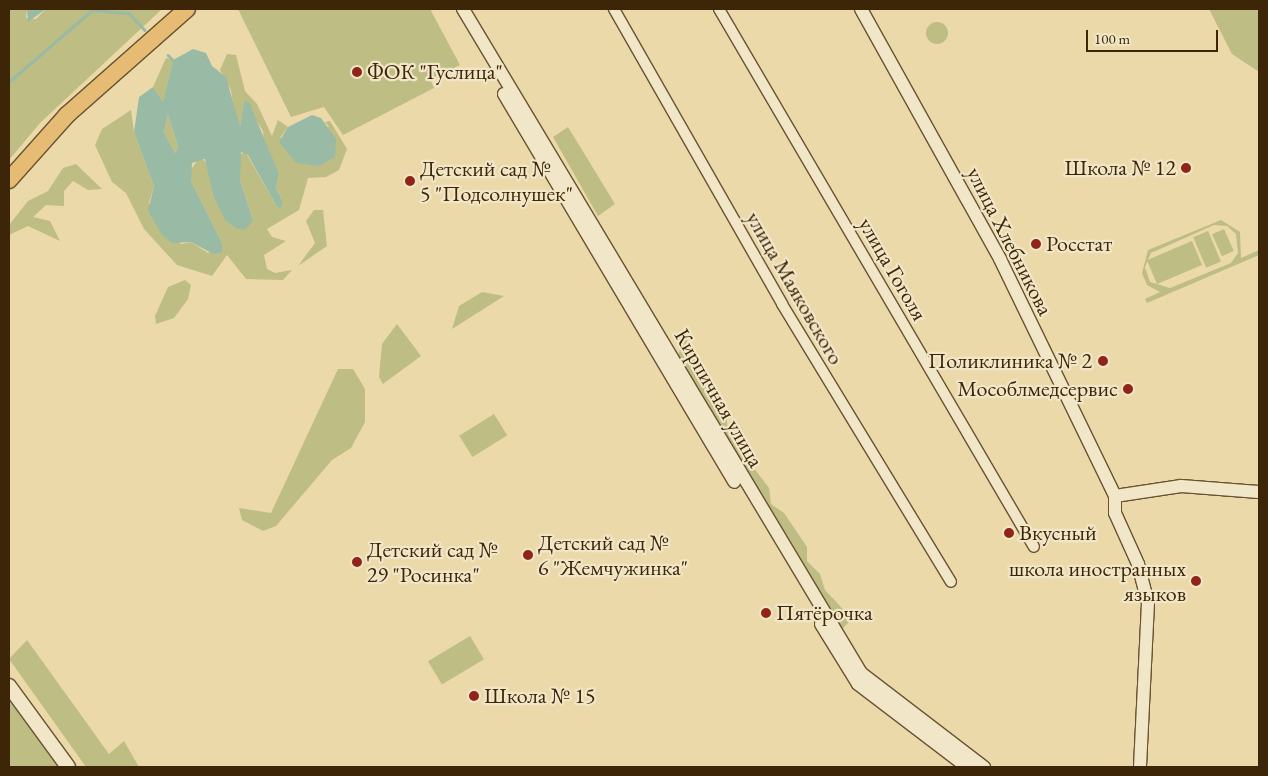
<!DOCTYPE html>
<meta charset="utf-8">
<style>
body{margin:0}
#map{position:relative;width:1268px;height:776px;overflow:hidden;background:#ebd9aa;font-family:"EB Garamond",serif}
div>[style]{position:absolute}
.green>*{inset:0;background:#bebd84;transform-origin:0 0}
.round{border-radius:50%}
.water>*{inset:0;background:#99baa5}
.stream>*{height:2.5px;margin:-1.25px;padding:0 1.25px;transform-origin:1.25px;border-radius:1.25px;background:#99baa5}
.roads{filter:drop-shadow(1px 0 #685330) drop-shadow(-1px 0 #685330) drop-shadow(0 1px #685330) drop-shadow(0 -1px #685330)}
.minor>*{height:10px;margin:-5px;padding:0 5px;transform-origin:5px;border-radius:5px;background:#f2e6c8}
.tertiary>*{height:12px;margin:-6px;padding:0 6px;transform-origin:6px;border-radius:6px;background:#f2e6c8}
.secondary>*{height:14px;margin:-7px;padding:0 7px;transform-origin:7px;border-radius:7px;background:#f2e6c8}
.primary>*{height:16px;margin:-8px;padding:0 8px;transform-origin:8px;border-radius:8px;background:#e6bc75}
.dots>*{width:14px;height:14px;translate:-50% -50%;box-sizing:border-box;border:2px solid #f2e6c8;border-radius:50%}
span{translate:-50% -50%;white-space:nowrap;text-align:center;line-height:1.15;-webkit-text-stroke:4.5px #f2e6c8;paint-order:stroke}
.poi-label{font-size:22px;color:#3c2607}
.left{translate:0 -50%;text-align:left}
.right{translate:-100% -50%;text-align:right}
.street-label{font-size:22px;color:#3c2607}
.frame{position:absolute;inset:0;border:10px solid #3c2607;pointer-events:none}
.scale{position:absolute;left:1086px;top:30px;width:132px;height:22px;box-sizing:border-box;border:2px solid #3c2607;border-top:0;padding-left:6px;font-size:15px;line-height:18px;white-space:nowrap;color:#3c2607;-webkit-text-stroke:4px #f2e6c8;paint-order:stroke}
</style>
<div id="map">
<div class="green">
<i style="clip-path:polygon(9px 9px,27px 9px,26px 18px,36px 19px,46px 9px,162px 9px,40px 123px,9px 160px)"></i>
<i style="clip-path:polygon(238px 9px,430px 9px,460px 65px,430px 79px,434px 88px,343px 135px,324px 107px,291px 117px)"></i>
<i style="clip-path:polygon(1209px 9px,1259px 9px,1259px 72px,1232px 54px)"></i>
<i class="round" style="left:926px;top:22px;width:22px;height:22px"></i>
<i style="clip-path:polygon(227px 54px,236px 55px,245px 91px,257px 104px,272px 136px,278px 120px,288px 127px,280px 138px,329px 127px,325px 122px,330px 121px,347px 149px,339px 170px,326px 177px,308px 178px,299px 210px,267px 229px,272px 237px,286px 241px,264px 255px,267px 269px,275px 273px,292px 270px,283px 280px,246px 279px,227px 255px,212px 276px,177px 265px,144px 229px,126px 193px,112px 182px,95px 145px,102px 129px,131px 110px,134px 132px,154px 186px,149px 203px,181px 244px,191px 242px,208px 253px,222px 243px,191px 181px,189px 172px,200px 157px,207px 163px,213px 195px,253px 220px,240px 180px,239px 156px,245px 151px,277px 207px,282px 200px,276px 188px,279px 174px,265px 149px,263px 131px,244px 101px,240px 127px,235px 119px,231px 90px,220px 70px)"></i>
<i style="clip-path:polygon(166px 58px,173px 60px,163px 103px,153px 87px)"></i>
<i style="clip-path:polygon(168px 115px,178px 146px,175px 153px,164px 132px)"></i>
<i style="clip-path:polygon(568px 127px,615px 204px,598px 216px,553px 137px)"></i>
<i style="clip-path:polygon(76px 164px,102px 189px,88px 190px,73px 181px,64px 191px,64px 206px,46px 205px,33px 217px,50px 221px,60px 241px,28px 226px,9px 235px,9px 225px,28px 201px,48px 191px,63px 168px)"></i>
<i style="clip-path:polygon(314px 210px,323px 210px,327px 246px,298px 266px,315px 243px,306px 221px)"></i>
<i style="clip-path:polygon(evenodd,1221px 220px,1240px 232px,1241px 258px,1259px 250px,1259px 255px,1147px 303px,1145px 299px,1160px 292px,1147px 285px,1142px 273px,1148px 250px,1221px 220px,1214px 225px,1227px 226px,1236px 234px,1238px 253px,1231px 263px,1170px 288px,1150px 282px,1145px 267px,1151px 253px,1214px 225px)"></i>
<i style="left:1224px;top:229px;width:24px;height:13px;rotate:66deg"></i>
<i style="left:1208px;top:231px;width:33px;height:16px;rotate:67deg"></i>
<i style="left:1192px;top:241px;width:26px;height:49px;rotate:67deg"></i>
<i style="clip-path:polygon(185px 280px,191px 285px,188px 299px,174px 318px,156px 324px,155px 316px,168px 287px)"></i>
<i style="clip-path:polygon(482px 292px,504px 296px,452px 329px,459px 306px)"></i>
<i style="clip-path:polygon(397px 324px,421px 356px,383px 384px,379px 377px,382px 344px)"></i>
<i style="clip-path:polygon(685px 337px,726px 409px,728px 434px,769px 488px,771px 504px,784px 513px,807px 547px,807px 561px,820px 574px,825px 590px,852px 619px,843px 628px,836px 626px,678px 355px)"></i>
<i style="clip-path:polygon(338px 369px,353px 369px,365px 389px,365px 422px,351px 448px,332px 460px,276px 526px,263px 531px,242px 520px,239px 508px,271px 513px)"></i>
<i style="left:494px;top:414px;width:25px;height:41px;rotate:58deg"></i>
<i style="left:470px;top:636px;width:27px;height:49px;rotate:59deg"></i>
<i style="clip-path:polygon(27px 640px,109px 754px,124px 741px,139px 767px,86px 767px,9px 659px)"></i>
<i style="clip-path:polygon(9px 700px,59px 767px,9px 767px)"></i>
</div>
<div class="water">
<i style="clip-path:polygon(27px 9px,46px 9px,28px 22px)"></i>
<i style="clip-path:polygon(evenodd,193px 49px,206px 53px,212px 66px,226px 77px,240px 127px,244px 101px,249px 102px,279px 174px,276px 188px,282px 200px,282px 207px,277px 207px,248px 155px,241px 152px,240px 180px,253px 220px,245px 230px,236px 228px,225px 220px,213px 195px,205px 159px,192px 163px,191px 181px,222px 243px,222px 252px,213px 254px,191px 242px,172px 243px,162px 235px,148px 211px,154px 186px,134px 132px,139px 97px,153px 87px,163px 102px,173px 60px,193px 49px,168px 115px,178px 146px,175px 153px,164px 132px,168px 115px)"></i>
<i style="clip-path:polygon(312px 115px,321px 118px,336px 139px,335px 157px,319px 166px,296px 163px,279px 142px,288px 127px)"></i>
</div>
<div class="stream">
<i style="left:168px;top:55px;width:7px;rotate:45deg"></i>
<i style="left:9px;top:82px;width:110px;rotate:-40.9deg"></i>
<i style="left:92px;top:10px;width:37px;rotate:5deg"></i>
<i style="left:129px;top:13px;width:23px;rotate:47deg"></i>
</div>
<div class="roads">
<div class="minor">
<i style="left:614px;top:9px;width:339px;rotate:60.3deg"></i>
<i style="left:782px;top:304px;width:325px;rotate:58.7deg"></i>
<i style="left:719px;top:9px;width:623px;rotate:59.65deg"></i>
</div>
<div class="tertiary">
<i style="left:463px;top:9px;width:774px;rotate:59.06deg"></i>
<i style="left:861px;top:673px;width:155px;rotate:37.4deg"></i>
<i style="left:861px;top:9px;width:286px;rotate:60.9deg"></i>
<i style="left:1000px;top:259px;width:263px;rotate:64.1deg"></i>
<i style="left:1115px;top:496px;width:17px;rotate:90deg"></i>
<i style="left:1115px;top:513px;width:56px;rotate:65.7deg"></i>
<i style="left:1138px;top:564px;width:40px;rotate:75.6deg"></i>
<i style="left:1148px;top:603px;width:164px;rotate:92.8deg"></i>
<i style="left:504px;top:94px;width:451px;rotate:59.3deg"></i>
<i style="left:1115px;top:496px;width:67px;rotate:-8.6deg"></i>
<i style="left:1181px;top:486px;width:78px;rotate:4.4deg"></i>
<i style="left:821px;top:624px;width:70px;rotate:58.3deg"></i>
<i style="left:858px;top:684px;width:137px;rotate:37.3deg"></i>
</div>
<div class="secondary">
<i style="left:9px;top:686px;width:100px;rotate:53.9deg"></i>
</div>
<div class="primary">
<i style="left:9px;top:180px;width:87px;rotate:-48.3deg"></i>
<i style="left:67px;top:115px;width:160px;rotate:-41.5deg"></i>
</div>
</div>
<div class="dots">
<i style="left:357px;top:72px;background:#8f2418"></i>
<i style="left:1186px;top:168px;background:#8f2418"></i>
<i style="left:410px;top:181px;background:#8f2418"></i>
<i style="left:1036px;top:244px;background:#8f2418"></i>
<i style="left:1103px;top:361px;background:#8f2418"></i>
<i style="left:1128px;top:389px;background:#8f2418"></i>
<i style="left:1009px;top:533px;background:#8f2418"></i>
<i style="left:528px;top:555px;background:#8f2418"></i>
<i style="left:357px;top:562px;background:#8f2418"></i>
<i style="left:1196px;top:581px;background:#8f2418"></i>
<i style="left:766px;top:613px;background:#8f2418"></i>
<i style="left:474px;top:696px;background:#8f2418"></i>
</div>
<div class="poi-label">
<span class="left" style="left:367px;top:72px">ФОК "Гуслица"</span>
<span class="left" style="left:420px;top:181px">Детский сад №<br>5 "Подсолнушек"</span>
<span class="right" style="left:1176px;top:168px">Школа № 12</span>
<span class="left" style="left:1046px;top:244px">Росстат</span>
<span class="right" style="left:1092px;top:361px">Поликлиника № 2</span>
<span class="right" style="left:1118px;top:389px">Мособлмедсервис</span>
<span class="left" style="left:1019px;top:533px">Вкусный</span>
<span class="left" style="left:538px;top:555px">Детский сад №<br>6 "Жемчужинка"</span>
<span class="left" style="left:367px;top:562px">Детский сад №<br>29 "Росинка"</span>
<span class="right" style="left:1186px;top:581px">школа иностранных<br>языков</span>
<span class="left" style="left:776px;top:613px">Пятёрочка</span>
<span class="left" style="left:484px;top:696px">Школа № 15</span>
</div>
<div class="street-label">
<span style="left:1010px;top:241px;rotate:63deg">улица Хлебникова</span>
<span style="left:893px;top:269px;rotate:60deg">улица Гоголя</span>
<span style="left:795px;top:288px;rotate:60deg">улица Маяковского</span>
<span style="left:719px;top:398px;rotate:60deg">Кирпичная улица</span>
</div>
<div class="frame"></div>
<div class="scale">100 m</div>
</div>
